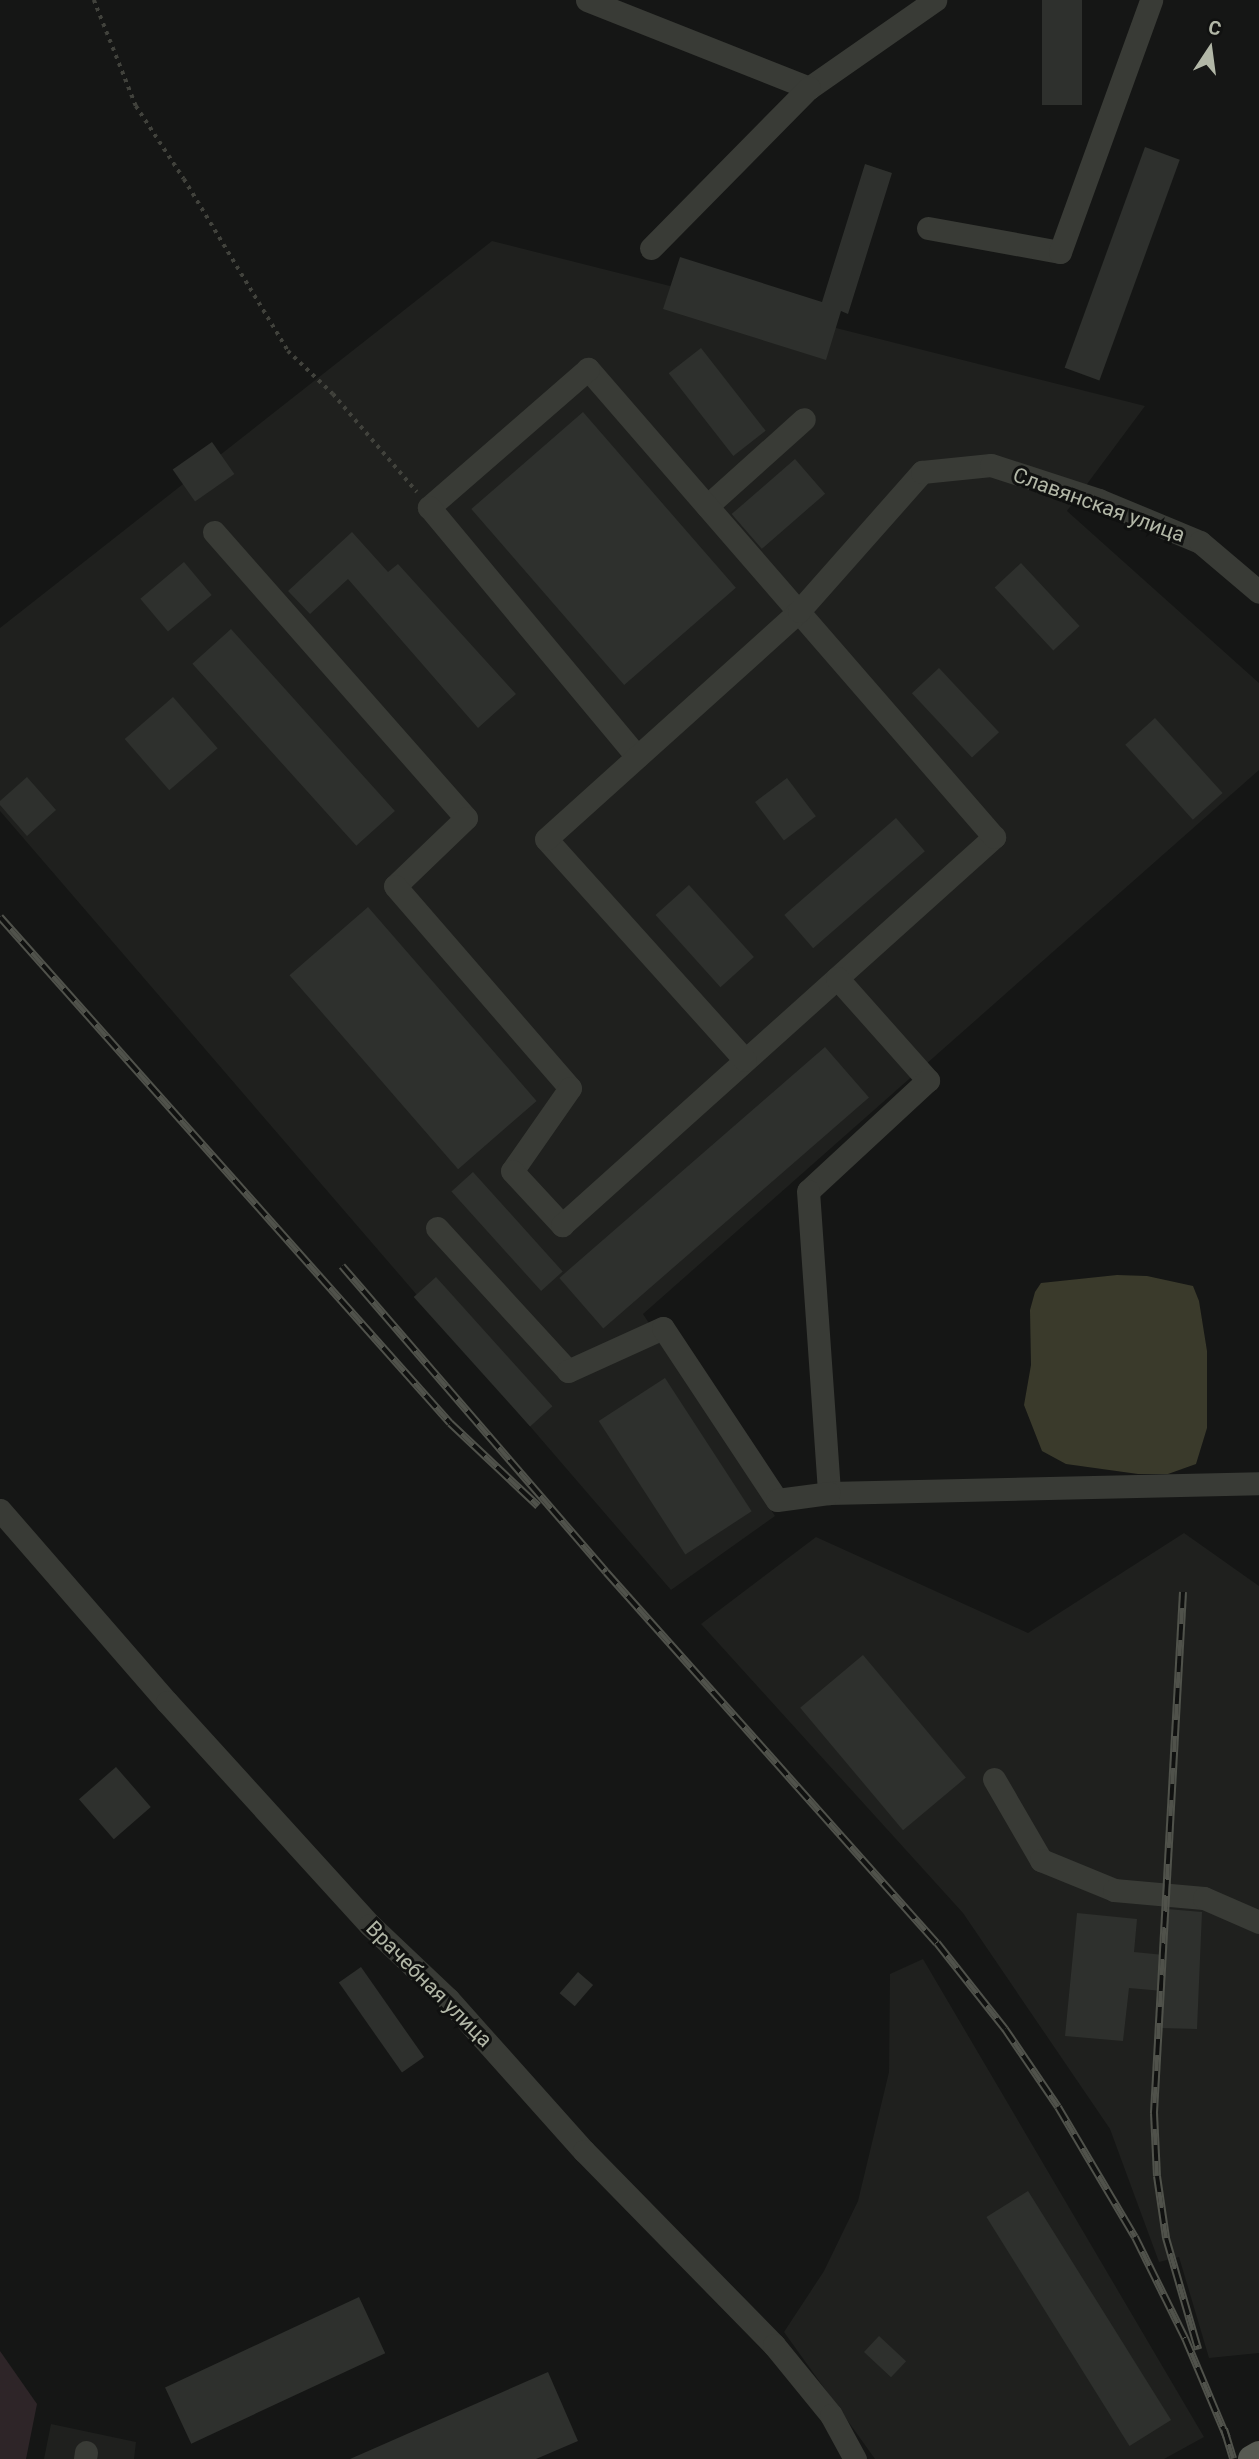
<!DOCTYPE html>
<meta charset="utf-8">
<style>
body{margin:0}
#map{position:relative;width:1259px;height:2459px;overflow:hidden;background:#151615;font-family:Roboto,sans-serif}
div>[style]{position:absolute}
.built>*{inset:0;background:#1f201e}
.green>*{inset:0;background:#2e2528}
.water>*{inset:0;background:#3a3a2b}
.building>*{inset:0;background:#2e302d;transform-origin:0 0}
.path>*{height:3.5px;margin-top:-1.75px;transform-origin:0;background:repeating-linear-gradient(90deg,#41423c 0 3.5px,transparent 0 8.5px)}
.minor>*{height:23px;margin:-11.5px;padding:0 11.5px;transform-origin:11.5px;border-radius:11.5px;background:#393b36}
.major>*{height:28px;margin:-14px;padding:0 14px;transform-origin:14px;border-radius:14px;background:#575a52}
.rail>*{height:8px;margin-top:-4px;transform-origin:0;background:repeating-linear-gradient(90deg,#101110 0 16px,#50524b 0 32px);box-sizing:border-box;border-block:2px solid #50524b}
span{translate:-50% -50%;white-space:nowrap;text-align:center;line-height:1.15;-webkit-text-stroke:6px #101110;paint-order:stroke}
.street-label{font-size:21px;color:#b2b7a7}
.north{position:absolute;left:1175px;top:14px;width:70px;height:70px;-webkit-text-stroke:5px #101110;paint-order:stroke;rotate:13deg;font-size:19px;font-weight:700;line-height:28px;text-align:center;color:#b2b7a7}
.north::after{content:'';display:block;margin:auto;width:24px;height:32px;background:#b2b7a7;clip-path:polygon(50% 0,100% 100%,50% 72%,0 100%)}
</style>
<div id="map">
<div class="built">
<i style="clip-path:polygon(492px 241px,1145px 406px,1067px 511px,1259px 683px,1259px 770px,643px 1314px,775px 1516px,671px 1590px,0 811px,0 628px)"></i>
<i style="clip-path:polygon(1184px 1533px,1259px 1586px,1259px 2353px,1209px 2358px,1179px 2257px,1159px 2262px,1110px 2129px,963px 1913px,701px 1624px,816px 1537px,1028px 1633px)"></i>
<i style="clip-path:polygon(923px 1959px,1204px 2437px,1164px 2459px,875px 2459px,784px 2332px,824px 2271px,858px 2201px,889px 2072px,890px 1974px)"></i>
<i style="clip-path:polygon(51px 2424px,136px 2442px,134px 2459px,44px 2459px)"></i>
</div>
<div class="green">
<i style="clip-path:polygon(0 2351px,37px 2404px,26px 2459px,0 2459px)"></i>
</div>
<div class="water">
<i style="clip-path:polygon(1117px 1275px,1147px 1276px,1193px 1286px,1199px 1301px,1207px 1351px,1207px 1428px,1196px 1464px,1168px 1474px,1138px 1474px,1066px 1464px,1042px 1451px,1024px 1405px,1031px 1365px,1030px 1310px,1035px 1292px,1041px 1283px)"></i>
</div>
<div class="building">
<i style="left:1042px;top:0;width:40px;height:105px"></i>
<i style="left:1145px;top:147px;width:37px;height:235px;rotate:20deg"></i>
<i style="clip-path:polygon(865px 164px,892px 173px,848px 314px,841px 311px,826px 360px,663px 309px,680px 257px,822px 302px)"></i>
<i style="left:701px;top:348px;width:105px;height:41px;rotate:52deg"></i>
<i style="left:583px;top:412px;width:233px;height:148px;rotate:49deg"></i>
<i style="left:212px;top:442px;width:39px;height:48px;rotate:55deg"></i>
<i style="left:795px;top:459px;width:46px;height:84px;rotate:49deg"></i>
<i style="clip-path:polygon(352px 532px,388px 572px,398px 564px,516px 694px,478px 728px,348px 579px,310px 614px,288px 591px)"></i>
<i style="left:184px;top:562px;width:43px;height:57px;rotate:50deg"></i>
<i style="left:1021px;top:563px;width:86px;height:36px;rotate:47deg"></i>
<i style="left:231px;top:629px;width:245px;height:52px;rotate:48deg"></i>
<i style="left:939px;top:668px;width:88px;height:37px;rotate:47deg"></i>
<i style="left:173px;top:697px;width:68px;height:64px;rotate:49deg"></i>
<i style="left:1155px;top:718px;width:101px;height:40px;rotate:48deg"></i>
<i style="clip-path:polygon(27px 777px,56px 810px,27px 836px,0 805px,0 801px)"></i>
<i style="left:787px;top:778px;width:48px;height:40px;rotate:53deg"></i>
<i style="left:896px;top:818px;width:44px;height:148px;rotate:49deg"></i>
<i style="left:689px;top:885px;width:97px;height:45px;rotate:48deg"></i>
<i style="left:368px;top:907px;width:257px;height:104px;rotate:49deg"></i>
<i style="left:825px;top:1047px;width:67px;height:352px;rotate:49deg"></i>
<i style="left:473px;top:1172px;width:134px;height:29px;rotate:48deg"></i>
<i style="left:436px;top:1277px;width:174px;height:30px;rotate:48deg"></i>
<i style="left:665px;top:1378px;width:159px;height:79px;rotate:57deg"></i>
<i style="left:863px;top:1655px;width:160px;height:82px;rotate:50deg"></i>
<i style="left:116px;top:1767px;width:53px;height:49px;rotate:49deg"></i>
<i style="clip-path:polygon(1167px 1909px,1202px 1912px,1197px 2029px,1161px 2028px,1163px 1991px,1129px 1988px,1123px 2041px,1065px 2036px,1077px 1913px,1137px 1919px,1134px 1952px,1164px 1955px)"></i>
<i style="left:361px;top:1967px;width:110px;height:27px;rotate:55deg"></i>
<i style="left:578px;top:1972px;width:20px;height:28px;rotate:41deg"></i>
<i style="left:1028px;top:2191px;width:270px;height:49px;rotate:58deg"></i>
<i style="left:359px;top:2297px;width:62px;height:214px;rotate:65deg"></i>
<i style="left:879px;top:2336px;width:37px;height:22px;rotate:43deg"></i>
<i style="clip-path:polygon(548px 2372px,578px 2441px,536px 2459px,350px 2459px)"></i>
</div>
<div class="path">
<i style="left:94px;top:0;width:114px;rotate:68.4deg"></i>
<i style="left:136px;top:106px;width:87px;rotate:56.7deg"></i>
<i style="left:184px;top:179px;width:201px;rotate:58.8deg"></i>
<i style="left:288px;top:351px;width:62px;rotate:43.7deg"></i>
<i style="left:333px;top:394px;width:129px;rotate:49.4deg"></i>
</div>
<div class="minor">
<i style="left:587px;top:0;width:239px;rotate:21.6deg"></i>
<i style="left:809px;top:88px;width:154px;rotate:-34.9deg"></i>
<i style="left:928px;top:228px;width:134px;rotate:10.3deg"></i>
<i style="left:1060px;top:252px;width:268px;rotate:-70.1deg"></i>
<i style="left:651px;top:248px;width:225px;rotate:-45.4deg"></i>
<i style="left:707px;top:506px;width:130px;rotate:-41.9deg"></i>
<i style="left:214px;top:532px;width:381px;rotate:48.6deg"></i>
<i style="left:466px;top:818px;width:98px;rotate:136.2deg"></i>
<i style="left:395px;top:886px;width:267px;rotate:49.1deg"></i>
<i style="left:570px;top:1088px;width:101px;rotate:124.9deg"></i>
<i style="left:512px;top:1171px;width:74px;rotate:47.2deg"></i>
<i style="left:562px;top:1225px;width:581px;rotate:-41.93deg"></i>
<i style="left:994px;top:837px;width:620px;rotate:-130.94deg"></i>
<i style="left:588px;top:369px;width:211px;rotate:139deg"></i>
<i style="left:429px;top:507px;width:325px;rotate:50.2deg"></i>
<i style="left:837px;top:978px;width:137px;rotate:48.3deg"></i>
<i style="left:928px;top:1080px;width:163px;rotate:137.2deg"></i>
<i style="left:808px;top:1191px;width:303px;rotate:86deg"></i>
<i style="left:829px;top:1493px;width:430px;rotate:-1.3deg"></i>
<i style="left:745px;top:1060px;width:297px;rotate:-132deg"></i>
<i style="left:546px;top:839px;width:341px;rotate:-42deg"></i>
<i style="left:799px;top:611px;width:186px;rotate:-48.5deg"></i>
<i style="left:922px;top:472px;width:69px;rotate:-5.8deg"></i>
<i style="left:991px;top:465px;width:114px;rotate:18deg"></i>
<i style="left:1099px;top:500px;width:109px;rotate:22.6deg"></i>
<i style="left:1200px;top:542px;width:77px;rotate:40.3deg"></i>
<i style="left:437px;top:1228px;width:194px;rotate:47.5deg"></i>
<i style="left:568px;top:1371px;width:104px;rotate:-24.4deg"></i>
<i style="left:663px;top:1328px;width:206px;rotate:56.5deg"></i>
<i style="left:777px;top:1500px;width:52px;rotate:-7.7deg"></i>
<i style="left:0;top:1510px;width:254px;rotate:49deg"></i>
<i style="left:167px;top:1702px;width:302px;rotate:47.7deg"></i>
<i style="left:370px;top:1925px;width:108px;rotate:43.5deg"></i>
<i style="left:448px;top:1999px;width:204px;rotate:48.2deg"></i>
<i style="left:584px;top:2151px;width:272px;rotate:45.6deg"></i>
<i style="left:774px;top:2345px;width:90px;rotate:50.8deg"></i>
<i style="left:831px;top:2415px;width:50px;rotate:61.4deg"></i>
<i style="left:994px;top:1779px;width:94px;rotate:59.9deg"></i>
<i style="left:1041px;top:1860px;width:79px;rotate:22.3deg"></i>
<i style="left:1114px;top:1890px;width:90px;rotate:5.1deg"></i>
<i style="left:1204px;top:1898px;width:60px;rotate:23.6deg"></i>
<i style="left:85px;top:2459px;width:7px;rotate:-82deg"></i>
</div>
<div class="major">
<i style="left:1252px;top:2459px;width:8px;rotate:-30deg"></i>
</div>
<div class="rail">
<i style="left:0;top:917px;width:677px;rotate:48.35deg"></i>
<i style="left:450px;top:1423px;width:121px;rotate:43.3deg"></i>
<i style="left:342px;top:1266px;width:404px;rotate:49.2deg"></i>
<i style="left:606px;top:1572px;width:497px;rotate:48.3deg"></i>
<i style="left:937px;top:1943px;width:110px;rotate:51.7deg"></i>
<i style="left:1005px;top:2029px;width:94px;rotate:55.8deg"></i>
<i style="left:1058px;top:2107px;width:151px;rotate:59.4deg"></i>
<i style="left:1135px;top:2237px;width:113px;rotate:63.7deg"></i>
<i style="left:1185px;top:2338px;width:108px;rotate:67.2deg"></i>
<i style="left:1183px;top:1592px;width:522px;rotate:93.19deg"></i>
<i style="left:1154px;top:2113px;width:63px;rotate:87.3deg"></i>
<i style="left:1157px;top:2176px;width:63px;rotate:81.7deg"></i>
<i style="left:1166px;top:2238px;width:116px;rotate:73.9deg"></i>
<i style="left:1224px;top:2429px;width:31px;rotate:73deg"></i>
</div>
<div class="street-label">
<span style="left:1099px;top:505px;rotate:20deg">Славянская улица</span>
<span style="left:429px;top:1984px;rotate:45deg">Врачебная улица</span>
</div>
<div class="north">С</div>
</div>
